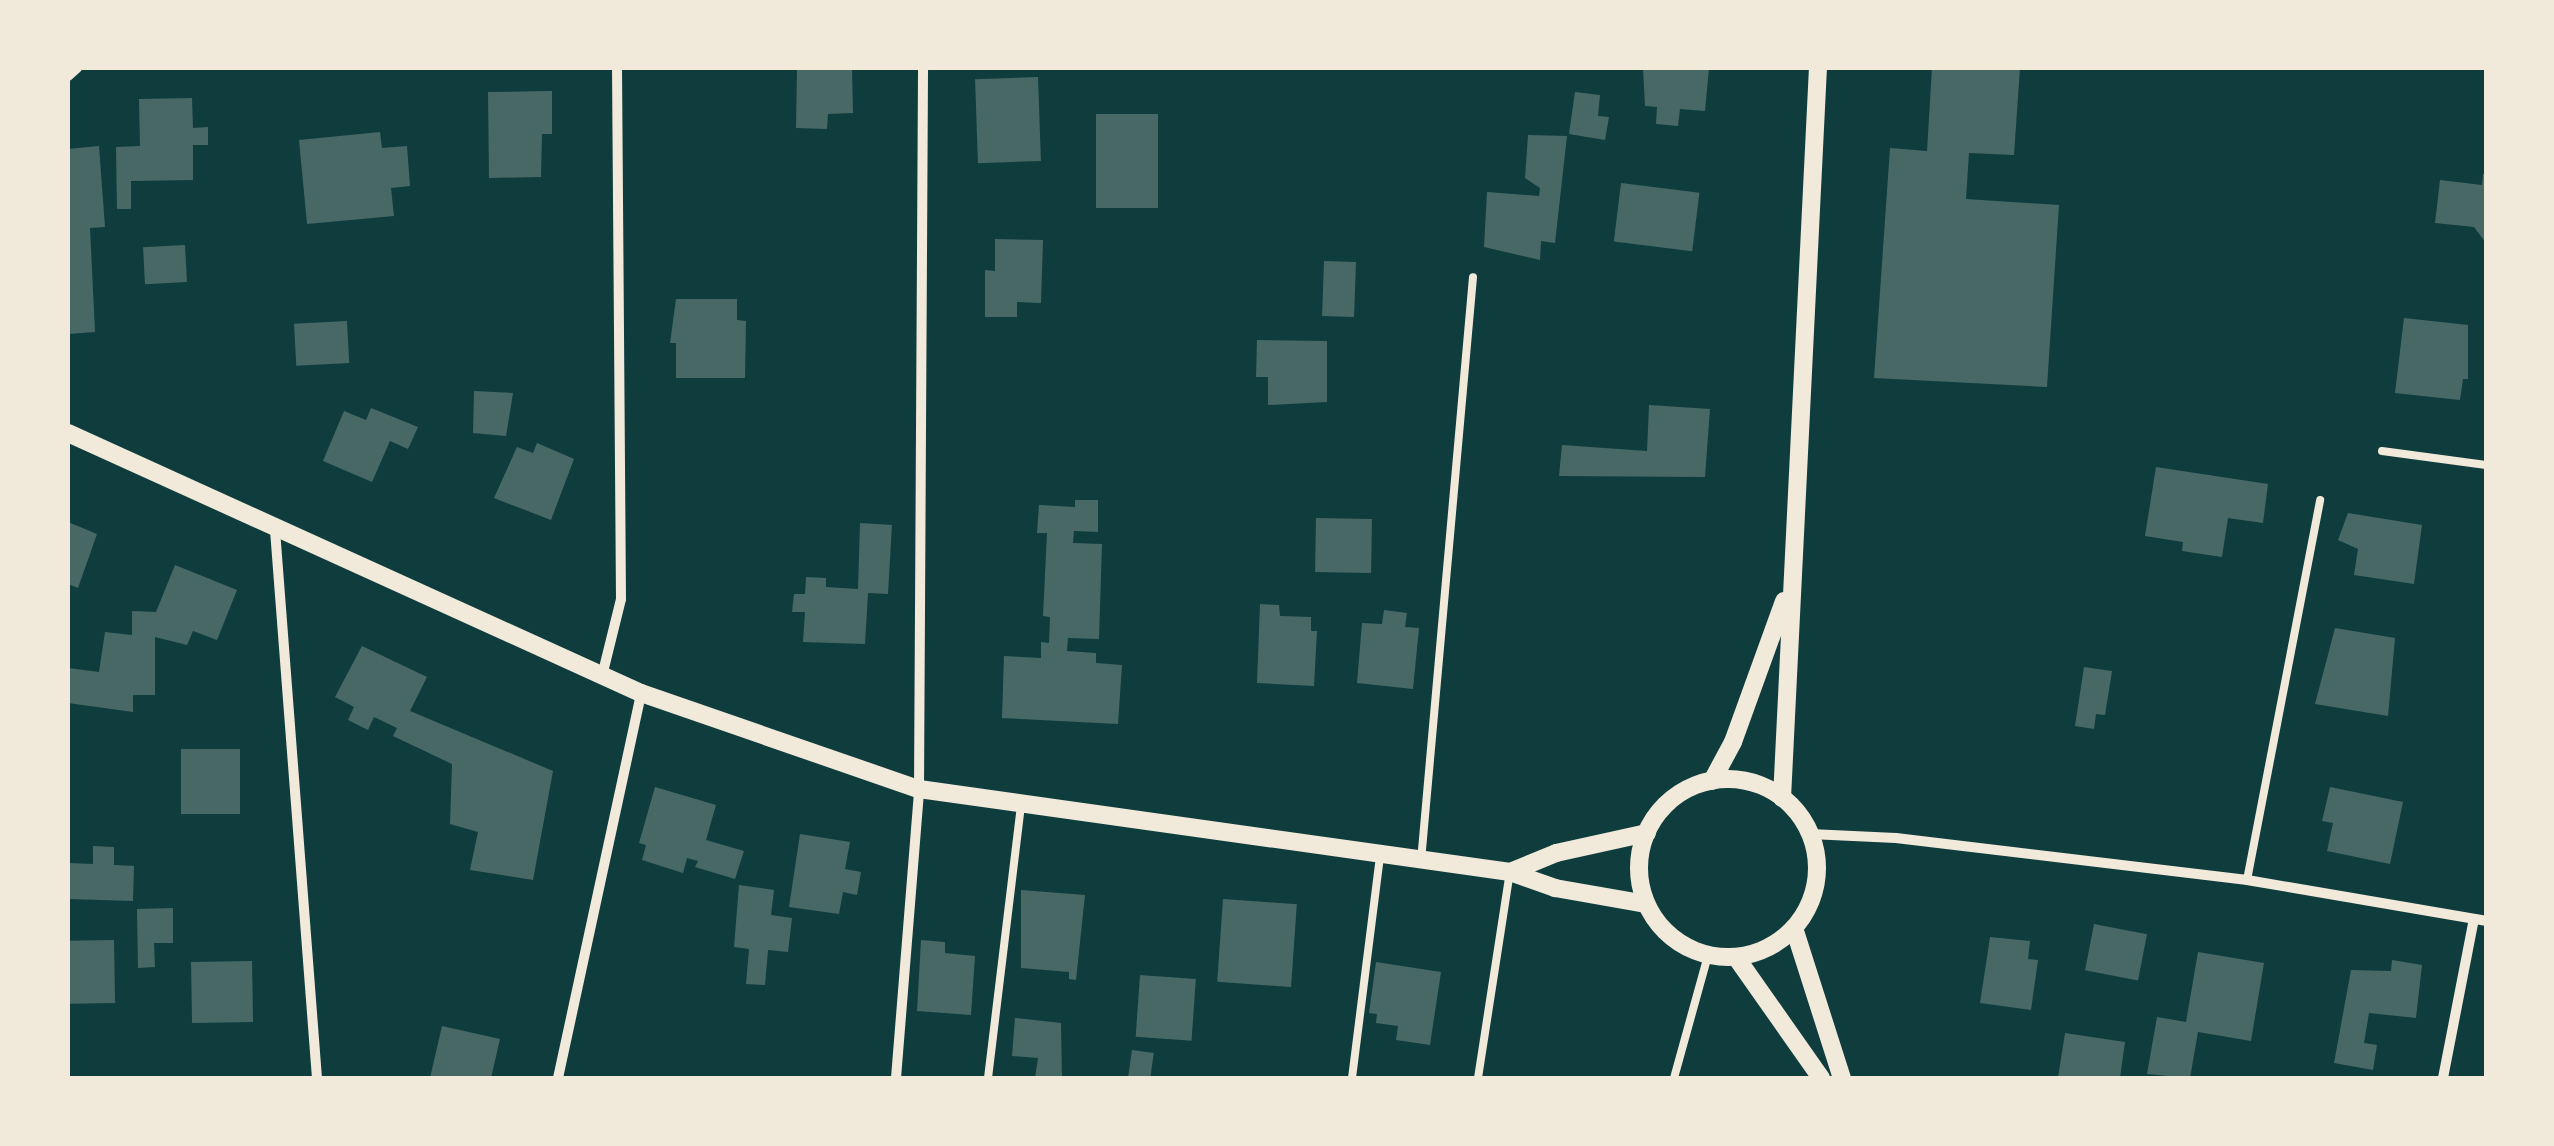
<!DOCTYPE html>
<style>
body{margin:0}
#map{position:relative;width:2554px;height:1146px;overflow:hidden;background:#0f3d3e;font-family:"Titillium Web",sans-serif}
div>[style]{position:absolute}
.building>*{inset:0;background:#486865;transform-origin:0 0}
.service>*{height:8px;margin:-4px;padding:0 4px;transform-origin:4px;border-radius:4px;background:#f1e9da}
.minor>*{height:10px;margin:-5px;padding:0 5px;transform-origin:5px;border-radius:5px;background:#f1e9da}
.tertiary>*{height:18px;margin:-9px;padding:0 9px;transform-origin:9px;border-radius:9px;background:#f1e9da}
.tertiary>.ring{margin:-9px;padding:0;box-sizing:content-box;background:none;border:18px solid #f1e9da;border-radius:50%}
span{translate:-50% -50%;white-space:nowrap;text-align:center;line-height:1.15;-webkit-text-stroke:8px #f1e9da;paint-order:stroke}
.frame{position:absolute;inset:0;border:70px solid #f1e9da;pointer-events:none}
</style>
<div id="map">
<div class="building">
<i style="clip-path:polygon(797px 68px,852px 68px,853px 113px,828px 114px,827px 129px,796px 128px)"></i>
<i style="clip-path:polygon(1643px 68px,1709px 68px,1705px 111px,1680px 109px,1678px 126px,1656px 124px,1657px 107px,1645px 106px)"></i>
<i style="clip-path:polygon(1932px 68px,2020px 68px,2014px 155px,1969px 153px,1966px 199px,2059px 205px,2047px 387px,1874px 378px,1890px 148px,1927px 151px)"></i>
<i style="left:1038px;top:77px;width:84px;height:63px;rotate:88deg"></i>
<i style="clip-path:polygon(552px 91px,552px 134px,542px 134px,541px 177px,489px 178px,488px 92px)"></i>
<i style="clip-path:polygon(1575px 92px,1600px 95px,1598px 116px,1609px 117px,1605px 140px,1569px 134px)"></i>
<i style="clip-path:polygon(192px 98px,193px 128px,208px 127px,208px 145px,193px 145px,193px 180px,131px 181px,131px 209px,117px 209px,116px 147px,140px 146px,139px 99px)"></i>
<i style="left:1096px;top:114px;width:62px;height:94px"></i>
<i style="clip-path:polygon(380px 132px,382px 148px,407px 146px,410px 186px,391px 188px,394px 216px,307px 224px,299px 140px)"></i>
<i style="clip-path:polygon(1528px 135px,1567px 136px,1555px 243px,1541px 241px,1540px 260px,1484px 247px,1487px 192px,1539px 196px,1540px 188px,1525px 178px)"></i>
<i style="clip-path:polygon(99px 146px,105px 227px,90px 228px,95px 332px,68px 334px,68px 149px)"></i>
<i style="clip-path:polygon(2483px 174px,2486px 174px,2486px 243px,2474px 227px,2435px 223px,2440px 180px,2482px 185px)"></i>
<i style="left:1621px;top:183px;width:79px;height:59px;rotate:7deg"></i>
<i style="clip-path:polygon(995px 239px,1043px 240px,1041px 303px,1017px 302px,1017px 317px,985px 317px,985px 270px,995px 271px)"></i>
<i style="left:185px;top:245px;width:37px;height:42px;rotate:87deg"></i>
<i style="left:1324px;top:261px;width:32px;height:55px;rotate:2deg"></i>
<i style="clip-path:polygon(676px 299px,737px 299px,737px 320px,746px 321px,745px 378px,676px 378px,676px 343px,670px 343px)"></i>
<i style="clip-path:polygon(2404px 318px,2468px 325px,2468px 379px,2463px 379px,2460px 400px,2395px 393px)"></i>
<i style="left:347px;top:321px;width:42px;height:53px;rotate:87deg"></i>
<i style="clip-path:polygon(1257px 340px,1327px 341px,1327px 402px,1268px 405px,1268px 377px,1256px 377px)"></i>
<i style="clip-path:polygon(474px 391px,513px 393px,506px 436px,473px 433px)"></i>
<i style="clip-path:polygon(1649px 405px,1710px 409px,1705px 477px,1559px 476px,1562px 445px,1647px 451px)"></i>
<i style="clip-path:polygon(371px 408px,418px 427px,408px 449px,390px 441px,372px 482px,323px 461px,344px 411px,366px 420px)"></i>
<i style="clip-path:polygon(537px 443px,574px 459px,551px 520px,494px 498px,517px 447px,533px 453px)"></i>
<i style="clip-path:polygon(2156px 467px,2268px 484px,2263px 523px,2228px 518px,2222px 557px,2182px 551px,2183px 542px,2145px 536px)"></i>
<i style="clip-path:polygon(1075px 500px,1098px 500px,1098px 532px,1074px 531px,1073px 543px,1102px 544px,1099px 639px,1068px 638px,1067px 651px,1096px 653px,1096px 663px,1122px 665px,1118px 724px,1002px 718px,1004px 656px,1041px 658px,1041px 642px,1049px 643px,1050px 617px,1043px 616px,1047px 533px,1037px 533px,1039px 505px,1075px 507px)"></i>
<i style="clip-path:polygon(2348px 513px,2422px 525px,2414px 584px,2354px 575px,2358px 549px,2338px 540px)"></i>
<i style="left:1316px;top:518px;width:56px;height:54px;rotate:1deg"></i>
<i style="clip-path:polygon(68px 522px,97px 534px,78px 588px,68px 584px)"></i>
<i style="clip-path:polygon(860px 523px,892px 525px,888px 594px,868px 593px,865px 644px,803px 642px,805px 612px,792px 612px,794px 594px,805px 594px,806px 577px,826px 578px,826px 587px,858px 589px)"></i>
<i style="clip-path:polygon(175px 565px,237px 590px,217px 640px,193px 631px,187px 645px,155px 637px,155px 695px,133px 695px,133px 712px,68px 703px,68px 668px,99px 672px,105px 632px,132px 635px,132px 611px,156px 612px)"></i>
<i style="clip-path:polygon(1260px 604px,1279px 605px,1280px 616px,1311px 617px,1311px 631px,1317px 631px,1314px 686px,1257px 683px)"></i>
<i style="clip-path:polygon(1384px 610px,1407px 613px,1405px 627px,1419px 628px,1413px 689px,1357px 683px,1362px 623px,1382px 624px)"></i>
<i style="clip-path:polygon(2335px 628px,2395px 638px,2388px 716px,2315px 704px)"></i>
<i style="clip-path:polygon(362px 646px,427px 677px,410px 711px,553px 771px,533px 880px,470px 870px,478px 832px,450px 824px,452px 764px,393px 736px,397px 728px,374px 717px,368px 730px,348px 720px,354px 707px,335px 697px)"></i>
<i style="clip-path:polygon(2084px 667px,2112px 671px,2105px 715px,2096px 714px,2094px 729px,2075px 726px)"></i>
<i style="left:181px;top:749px;width:59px;height:65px"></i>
<i style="clip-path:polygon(655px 787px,716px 805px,706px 840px,744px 851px,735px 879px,695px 867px,698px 861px,687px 858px,683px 873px,642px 860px,646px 845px,639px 843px)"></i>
<i style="clip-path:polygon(2330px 787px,2403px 802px,2390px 864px,2327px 851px,2333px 823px,2322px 821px)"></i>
<i style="clip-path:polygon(800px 834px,850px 842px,845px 869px,861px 872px,857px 895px,843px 892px,839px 914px,789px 907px)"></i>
<i style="clip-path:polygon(93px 846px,114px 847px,114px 865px,134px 866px,133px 901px,68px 899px,68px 863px,93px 864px)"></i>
<i style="clip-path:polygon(739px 885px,774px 890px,771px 915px,792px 918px,788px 952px,768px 950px,765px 985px,746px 984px,749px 949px,734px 947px)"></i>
<i style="clip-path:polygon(1021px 890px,1085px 895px,1076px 980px,1069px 979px,1069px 972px,1021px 968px)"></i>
<i style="left:1223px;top:899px;width:74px;height:83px;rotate:4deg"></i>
<i style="clip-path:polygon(173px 908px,173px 943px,154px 943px,155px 967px,138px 968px,137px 909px)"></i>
<i style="left:2094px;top:924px;width:54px;height:47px;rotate:11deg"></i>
<i style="clip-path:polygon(1990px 937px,2030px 941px,2028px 959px,2038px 960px,2031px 1010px,1980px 1003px)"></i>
<i style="left:114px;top:940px;width:63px;height:46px;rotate:89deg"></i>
<i style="clip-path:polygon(921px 940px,945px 942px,945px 953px,975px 956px,971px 1015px,917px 1011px)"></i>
<i style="clip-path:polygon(2198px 952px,2264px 963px,2251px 1041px,2198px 1032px,2190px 1078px,2147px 1074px,2157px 1017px,2186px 1022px)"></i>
<i style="clip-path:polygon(2392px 960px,2422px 965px,2416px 1018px,2369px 1013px,2364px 1043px,2377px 1045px,2373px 1070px,2334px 1063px,2351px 970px,2391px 971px)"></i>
<i style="left:252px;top:961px;width:61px;height:61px;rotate:89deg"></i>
<i style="clip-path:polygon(1376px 962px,1441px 972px,1430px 1045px,1396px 1040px,1398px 1026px,1376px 1023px,1377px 1014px,1369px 1013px)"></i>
<i style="left:1140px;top:975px;width:56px;height:62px;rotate:4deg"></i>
<i style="clip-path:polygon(1015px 1018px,1061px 1023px,1062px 1078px,1035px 1078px,1038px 1058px,1012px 1056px)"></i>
<i style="clip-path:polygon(442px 1026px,500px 1039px,491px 1078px,430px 1078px)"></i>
<i style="clip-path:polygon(2065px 1033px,2125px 1042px,2120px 1078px,2058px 1078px)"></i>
<i style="left:1132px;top:1050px;width:22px;height:28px;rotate:8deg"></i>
</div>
<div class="service">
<i style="left:2382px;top:451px;width:105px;rotate:7.7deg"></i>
<i style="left:1421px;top:861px;width:586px;rotate:-84.91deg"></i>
<i style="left:2247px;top:880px;width:387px;rotate:-79.1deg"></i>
<i style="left:988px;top:1078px;width:275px;rotate:-83.1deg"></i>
<i style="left:1352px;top:1078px;width:224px;rotate:-82.8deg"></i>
<i style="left:1478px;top:1078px;width:208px;rotate:-81.2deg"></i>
<i style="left:1674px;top:1078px;width:128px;rotate:-74.5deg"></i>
</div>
<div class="minor">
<i style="left:68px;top:76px;width:12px;rotate:-42deg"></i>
<i style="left:275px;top:530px;width:550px;rotate:85.62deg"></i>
<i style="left:602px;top:676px;width:79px;rotate:-76.1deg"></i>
<i style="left:621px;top:599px;width:531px;rotate:-90.43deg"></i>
<i style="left:1810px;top:834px;width:86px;rotate:2.7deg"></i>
<i style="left:1896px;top:838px;width:354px;rotate:6.8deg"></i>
<i style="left:2247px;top:880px;width:242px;rotate:9.7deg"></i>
<i style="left:558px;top:1078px;width:394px;rotate:-77.8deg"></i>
<i style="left:896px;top:1078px;width:290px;rotate:-85.4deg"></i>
<i style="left:919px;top:789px;width:721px;rotate:-89.68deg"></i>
<i style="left:2443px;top:1078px;width:162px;rotate:-79deg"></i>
</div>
<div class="tertiary">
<i style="left:68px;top:433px;width:629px;rotate:24.41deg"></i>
<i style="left:641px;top:693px;width:294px;rotate:19.1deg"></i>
<i style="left:919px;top:789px;width:597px;rotate:7.99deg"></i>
<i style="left:1510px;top:872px;width:48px;rotate:19.6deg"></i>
<i style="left:1555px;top:888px;width:92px;rotate:10deg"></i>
<i class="ring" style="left:1639px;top:779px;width:160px;height:160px"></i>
<i style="left:1712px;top:781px;width:44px;rotate:-61.7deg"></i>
<i style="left:1733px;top:742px;width:150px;rotate:-70.1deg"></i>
<i style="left:1782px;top:798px;width:731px;rotate:-87.18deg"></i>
<i style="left:1510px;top:872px;width:50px;rotate:-22.4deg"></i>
<i style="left:1556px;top:853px;width:93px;rotate:-12.4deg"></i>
<i style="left:1794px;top:928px;width:157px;rotate:72.3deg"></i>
<i style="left:1736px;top:957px;width:148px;rotate:54.9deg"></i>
</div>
<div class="frame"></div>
</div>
